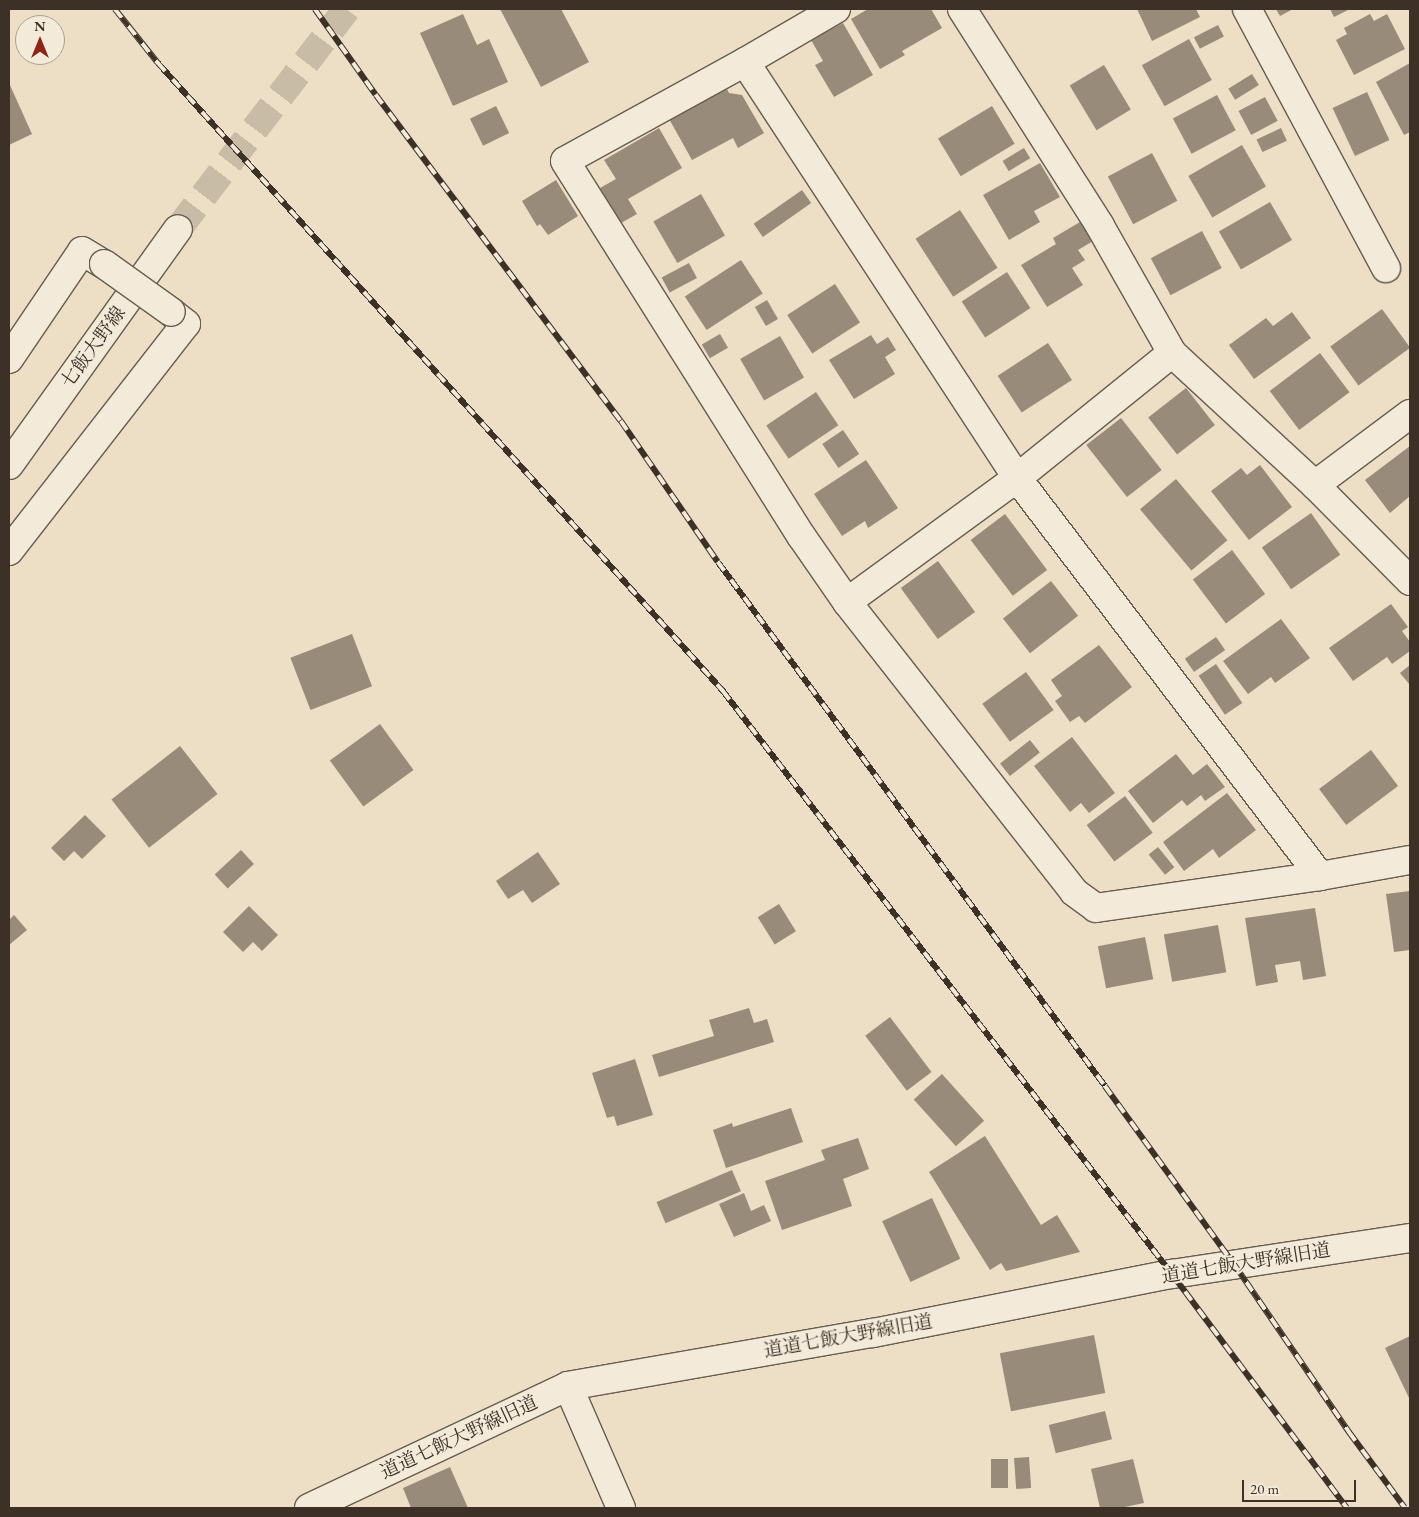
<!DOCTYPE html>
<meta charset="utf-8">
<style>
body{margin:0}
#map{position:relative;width:1419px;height:1517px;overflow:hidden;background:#ecdfc6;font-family:"EB Garamond","Noto Serif JP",serif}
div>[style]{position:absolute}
.building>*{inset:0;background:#988b7a;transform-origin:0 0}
.secondary-tunnel>*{height:28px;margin-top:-14px;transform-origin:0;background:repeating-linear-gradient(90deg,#c9bca6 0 28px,transparent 0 42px)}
.roads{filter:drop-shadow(1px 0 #685c4f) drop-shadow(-1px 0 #685c4f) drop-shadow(0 1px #685c4f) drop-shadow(0 -1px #685c4f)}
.minor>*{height:28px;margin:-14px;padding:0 14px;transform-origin:14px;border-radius:14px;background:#f3eada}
.secondary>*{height:28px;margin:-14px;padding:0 14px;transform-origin:14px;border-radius:14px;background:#f3eada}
.rail>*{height:5.5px;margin-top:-2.75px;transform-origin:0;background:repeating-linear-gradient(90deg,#f3eada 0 11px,#3c3027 0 22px);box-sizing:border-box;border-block:1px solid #3c3027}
.bridges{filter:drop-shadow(1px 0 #685c4f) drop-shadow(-1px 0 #685c4f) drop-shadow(0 1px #685c4f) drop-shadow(0 -1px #685c4f)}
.minor-bridge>*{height:28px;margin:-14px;padding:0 14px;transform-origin:14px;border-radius:14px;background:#f3eada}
span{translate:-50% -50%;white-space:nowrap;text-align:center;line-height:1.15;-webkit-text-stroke:4px #f3eada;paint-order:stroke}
.street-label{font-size:19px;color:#3c3027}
.frame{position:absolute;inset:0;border:10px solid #3c3027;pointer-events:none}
.north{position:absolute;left:15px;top:15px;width:50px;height:50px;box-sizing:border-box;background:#f3eada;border:1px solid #aaa092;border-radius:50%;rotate:0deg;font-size:14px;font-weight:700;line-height:20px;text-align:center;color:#3c3027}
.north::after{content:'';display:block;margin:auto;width:18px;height:22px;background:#8f2418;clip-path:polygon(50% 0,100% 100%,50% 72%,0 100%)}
.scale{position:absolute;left:1242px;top:1480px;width:114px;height:22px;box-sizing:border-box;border:2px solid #3c3027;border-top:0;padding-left:6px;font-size:15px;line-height:18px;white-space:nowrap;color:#3c3027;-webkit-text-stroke:4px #f3eada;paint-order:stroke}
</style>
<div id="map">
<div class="building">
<i style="clip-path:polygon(500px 9px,561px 9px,589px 62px,541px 87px)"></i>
<i style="clip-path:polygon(868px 9px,931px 9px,942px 28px,902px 51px,905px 55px,880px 69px,851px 19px)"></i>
<i style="clip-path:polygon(1137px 9px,1196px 9px,1200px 17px,1152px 41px)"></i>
<i style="clip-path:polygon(1276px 9px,1293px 9px,1280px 16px)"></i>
<i style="clip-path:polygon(1330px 9px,1350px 9px,1334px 17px)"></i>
<i style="clip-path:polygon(463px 14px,477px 45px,489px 39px,508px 82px,453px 106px,420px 33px)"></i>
<i style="clip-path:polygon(1370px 14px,1374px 21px,1387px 14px,1405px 49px,1354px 75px,1336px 40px,1347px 34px,1344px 28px)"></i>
<i style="clip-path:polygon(843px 23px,873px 75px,834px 97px,815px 65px,823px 61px,811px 40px)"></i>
<i style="left:1218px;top:25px;width:13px;height:27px;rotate:63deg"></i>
<i style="left:1189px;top:39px;width:47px;height:54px;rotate:61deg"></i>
<i style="clip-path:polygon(1410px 63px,1410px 132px,1404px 135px,1376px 82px)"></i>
<i style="left:1104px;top:65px;width:52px;height:40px;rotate:59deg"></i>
<i style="left:1252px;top:74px;width:13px;height:28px;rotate:58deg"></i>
<i style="clip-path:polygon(9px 83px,32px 134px,9px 145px)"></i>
<i style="clip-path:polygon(725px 85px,729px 93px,742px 95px,764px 133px,738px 148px,733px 138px,692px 160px,668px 117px)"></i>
<i style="left:1367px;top:92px;width:53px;height:38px;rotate:65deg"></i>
<i style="left:1217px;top:95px;width:40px;height:50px;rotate:62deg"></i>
<i style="left:1265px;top:97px;width:27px;height:30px;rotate:62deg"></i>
<i style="left:496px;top:106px;width:30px;height:29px;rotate:64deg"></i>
<i style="left:992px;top:106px;width:44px;height:63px;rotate:59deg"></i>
<i style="clip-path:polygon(659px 128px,682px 168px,628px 199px,637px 214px,621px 223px,600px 188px,616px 179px,604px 160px)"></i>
<i style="left:1281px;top:128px;width:14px;height:27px;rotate:65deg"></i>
<i style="left:1242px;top:145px;width:48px;height:62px;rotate:60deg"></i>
<i style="left:1024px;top:148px;width:12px;height:25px;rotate:59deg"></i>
<i style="left:1152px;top:153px;width:54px;height:50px;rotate:62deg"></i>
<i style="clip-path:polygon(1040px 163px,1060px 197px,1034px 211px,1040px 222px,1009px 240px,983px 195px)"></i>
<i style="clip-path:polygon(556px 180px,578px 216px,548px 235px,540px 224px,537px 226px,522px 201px)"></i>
<i style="left:802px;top:190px;width:16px;height:59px;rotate:55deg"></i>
<i style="left:701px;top:194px;width:48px;height:55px;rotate:60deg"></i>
<i style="left:1270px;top:202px;width:44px;height:59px;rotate:60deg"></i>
<i style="left:960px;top:210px;width:69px;height:53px;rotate:57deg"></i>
<i style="clip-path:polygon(1080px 222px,1093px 241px,1078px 250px,1085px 260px,1072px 268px,1083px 285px,1047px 307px,1021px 265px,1056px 244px,1053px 238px)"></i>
<i style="left:1202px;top:231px;width:42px;height:58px;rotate:62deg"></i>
<i style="left:741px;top:260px;width:40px;height:67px;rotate:57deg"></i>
<i style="left:689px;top:263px;width:17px;height:31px;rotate:62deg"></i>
<i style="left:1007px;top:272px;width:43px;height:54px;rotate:57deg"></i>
<i style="left:835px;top:284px;width:46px;height:57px;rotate:57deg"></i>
<i style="left:767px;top:300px;width:22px;height:14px;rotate:60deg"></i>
<i style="left:1382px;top:309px;width:48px;height:64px;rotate:54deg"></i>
<i style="clip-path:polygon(1292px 312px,1311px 338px,1254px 379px,1229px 345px,1266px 318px,1273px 326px)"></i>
<i style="left:720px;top:334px;width:16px;height:21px;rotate:60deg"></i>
<i style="clip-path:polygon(871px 335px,877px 344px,888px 337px,896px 350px,885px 357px,895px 374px,854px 399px,829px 360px)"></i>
<i style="left:780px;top:336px;width:48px;height:46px;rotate:60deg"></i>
<i style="left:1048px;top:343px;width:44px;height:60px;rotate:57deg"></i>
<i style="left:1320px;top:353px;width:49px;height:63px;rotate:53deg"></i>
<i style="left:1186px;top:388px;width:47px;height:48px;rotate:52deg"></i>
<i style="left:816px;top:392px;width:40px;height:60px;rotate:56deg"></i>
<i style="left:1121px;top:418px;width:66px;height:44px;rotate:52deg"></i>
<i style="left:843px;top:430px;width:29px;height:25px;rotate:56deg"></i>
<i style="clip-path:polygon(1410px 446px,1410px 496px,1390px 513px,1365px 480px)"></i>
<i style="clip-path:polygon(866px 460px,898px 508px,868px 528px,865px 521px,842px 536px,814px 494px)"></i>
<i style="clip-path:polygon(1260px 465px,1292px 507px,1249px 540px,1211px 491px,1241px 468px,1247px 475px)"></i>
<i style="left:1176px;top:479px;width:80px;height:47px;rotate:50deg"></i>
<i style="left:1311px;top:513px;width:51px;height:60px;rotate:55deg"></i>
<i style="left:1005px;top:514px;width:70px;height:43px;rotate:53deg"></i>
<i style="left:1232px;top:550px;width:55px;height:49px;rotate:53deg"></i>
<i style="left:938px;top:561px;width:63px;height:46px;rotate:54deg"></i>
<i style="left:1051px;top:581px;width:44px;height:61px;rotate:52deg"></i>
<i style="clip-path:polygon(1391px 604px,1408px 627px,1402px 631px,1410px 642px,1410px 651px,1392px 664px,1387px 657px,1353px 681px,1329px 648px)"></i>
<i style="clip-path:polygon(1281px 619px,1310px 658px,1275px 683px,1271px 677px,1248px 694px,1223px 661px)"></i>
<i style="left:352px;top:634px;width:56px;height:66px;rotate:69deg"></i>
<i style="left:1216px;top:637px;width:16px;height:38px;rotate:55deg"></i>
<i style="clip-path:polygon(1099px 645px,1132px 687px,1085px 723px,1079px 716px,1070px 722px,1055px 701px,1062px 696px,1051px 680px)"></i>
<i style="left:1216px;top:664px;width:47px;height:21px;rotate:56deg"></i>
<i style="clip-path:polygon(1410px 665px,1410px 685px,1400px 673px)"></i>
<i style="left:1026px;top:672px;width:47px;height:54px;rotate:54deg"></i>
<i style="left:380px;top:724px;width:57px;height:62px;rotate:54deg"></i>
<i style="clip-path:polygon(1072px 737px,1115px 793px,1089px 813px,1081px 803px,1070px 812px,1034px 766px)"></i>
<i style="left:1030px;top:740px;width:16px;height:38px;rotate:52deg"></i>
<i style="left:180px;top:746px;width:61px;height:87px;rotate:52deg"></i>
<i style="left:1371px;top:750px;width:45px;height:65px;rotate:53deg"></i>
<i style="clip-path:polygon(1176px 754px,1193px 775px,1207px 764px,1225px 787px,1205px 801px,1201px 795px,1187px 806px,1182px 800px,1153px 823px,1128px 791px)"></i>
<i style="clip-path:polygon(1227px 793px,1256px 830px,1219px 858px,1213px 849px,1184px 871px,1163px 842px)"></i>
<i style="left:1125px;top:796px;width:46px;height:48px;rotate:53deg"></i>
<i style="clip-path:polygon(85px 815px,106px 836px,82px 859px,74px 851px,64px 861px,51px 848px)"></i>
<i style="left:1158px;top:847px;width:26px;height:12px;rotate:51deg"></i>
<i style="left:241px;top:850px;width:19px;height:36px;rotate:47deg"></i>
<i style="clip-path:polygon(538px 852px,560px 884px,532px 903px,523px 890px,508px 899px,496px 881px)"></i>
<i style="clip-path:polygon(1410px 891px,1410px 950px,1394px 952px,1386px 894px)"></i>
<i style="left:779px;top:904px;width:32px;height:25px;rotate:58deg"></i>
<i style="clip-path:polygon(249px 906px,278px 935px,262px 951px,253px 942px,243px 952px,223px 932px)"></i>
<i style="clip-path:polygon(1315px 908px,1326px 976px,1303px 980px,1300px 961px,1275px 965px,1278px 982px,1256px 986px,1245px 918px)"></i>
<i style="clip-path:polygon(14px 915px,27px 930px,9px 945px,9px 920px)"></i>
<i style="left:1218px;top:925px;width:48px;height:55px;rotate:80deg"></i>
<i style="left:1145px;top:937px;width:43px;height:48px;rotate:79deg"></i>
<i style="clip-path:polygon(749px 1008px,754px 1023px,767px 1019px,774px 1042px,659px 1077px,652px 1055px,714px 1036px,709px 1020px)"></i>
<i style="left:890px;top:1017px;width:69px;height:31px;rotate:53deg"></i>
<i style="clip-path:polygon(635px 1059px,653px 1115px,617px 1126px,614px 1116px,607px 1118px,592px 1073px)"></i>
<i style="left:942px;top:1074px;width:63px;height:38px;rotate:48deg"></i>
<i style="clip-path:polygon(791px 1108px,803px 1142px,726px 1168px,713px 1130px,732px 1123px,733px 1127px)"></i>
<i style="clip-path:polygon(985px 1136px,1041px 1225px,1057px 1215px,1080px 1252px,1006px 1271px,1001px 1263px,990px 1270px,929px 1172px)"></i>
<i style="clip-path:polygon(858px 1138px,869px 1169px,843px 1179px,852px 1206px,782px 1230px,765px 1181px,825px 1160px,821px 1150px)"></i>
<i style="left:732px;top:1170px;width:23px;height:82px;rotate:67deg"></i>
<i style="clip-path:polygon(744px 1193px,751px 1211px,764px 1205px,771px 1221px,734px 1237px,719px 1204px)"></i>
<i style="left:932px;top:1198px;width:67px;height:55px;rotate:65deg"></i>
<i style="left:1094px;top:1335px;width:59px;height:96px;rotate:79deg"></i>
<i style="clip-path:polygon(1410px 1336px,1410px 1400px,1385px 1348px)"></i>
<i style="left:1105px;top:1411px;width:29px;height:58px;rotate:76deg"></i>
<i style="left:1029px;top:1457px;width:31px;height:15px;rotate:86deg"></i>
<i style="left:1008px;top:1459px;width:29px;height:17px;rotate:90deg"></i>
<i style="clip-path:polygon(1133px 1459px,1144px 1503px,1120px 1508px,1100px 1508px,1091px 1469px)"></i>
<i style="clip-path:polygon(450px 1467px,468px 1508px,411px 1508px,403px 1488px)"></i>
</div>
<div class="secondary-tunnel">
<i style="left:178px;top:229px;width:277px;rotate:-52.5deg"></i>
</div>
<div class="roads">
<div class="minor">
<i style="left:836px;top:9px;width:105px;rotate:149.8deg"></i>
<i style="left:745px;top:62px;width:497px;rotate:56.8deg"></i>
<i style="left:1017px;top:478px;width:500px;rotate:52.72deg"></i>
<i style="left:1320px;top:876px;width:91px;rotate:-10.1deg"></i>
<i style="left:962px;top:9px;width:257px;rotate:57.5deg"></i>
<i style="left:1100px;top:226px;width:146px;rotate:60.4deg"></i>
<i style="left:1172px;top:353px;width:195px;rotate:42.7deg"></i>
<i style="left:1315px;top:485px;width:135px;rotate:45.3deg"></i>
<i style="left:1247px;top:9px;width:294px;rotate:61.8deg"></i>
<i style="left:745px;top:62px;width:205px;rotate:151.2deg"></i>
<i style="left:565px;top:161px;width:444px;rotate:57.8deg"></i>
<i style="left:802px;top:537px;width:79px;rotate:55.3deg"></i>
<i style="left:847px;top:602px;width:368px;rotate:51.9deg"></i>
<i style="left:1074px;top:892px;width:27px;rotate:36deg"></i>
<i style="left:1096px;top:908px;width:226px;rotate:-8.1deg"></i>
<i style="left:9px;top:359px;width:130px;rotate:-55.9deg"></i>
<i style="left:82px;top:251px;width:26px;rotate:31deg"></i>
<i style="left:1315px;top:485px;width:119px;rotate:-36.8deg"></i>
<i style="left:9px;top:551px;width:288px;rotate:-52.1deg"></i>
<i style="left:186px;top:324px;width:19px;rotate:-141deg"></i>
<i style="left:847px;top:602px;width:210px;rotate:-36.1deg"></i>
<i style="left:1017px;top:478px;width:199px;rotate:-38.9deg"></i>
<i style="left:568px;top:1386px;width:133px;rotate:66.5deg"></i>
<i style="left:309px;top:1508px;width:286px;rotate:-25.2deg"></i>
<i style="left:568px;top:1386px;width:310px;rotate:-9.9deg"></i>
<i style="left:873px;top:1333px;width:305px;rotate:-11.2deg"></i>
<i style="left:1172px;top:1274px;width:241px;rotate:-8.6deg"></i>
</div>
<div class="secondary">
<i style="left:9px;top:465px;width:290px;rotate:-54.4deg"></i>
</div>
</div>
<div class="rail">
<i style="left:115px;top:9px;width:69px;rotate:51.5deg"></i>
<i style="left:158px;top:63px;width:845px;rotate:48.02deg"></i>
<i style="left:723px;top:691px;width:736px;rotate:52.4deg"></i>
<i style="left:1172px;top:1274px;width:292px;rotate:53.2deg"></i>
<i style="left:315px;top:9px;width:105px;rotate:54.7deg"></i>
<i style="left:376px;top:95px;width:408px;rotate:53.1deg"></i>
<i style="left:621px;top:421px;width:171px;rotate:55.5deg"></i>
<i style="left:718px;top:562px;width:651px;rotate:53.55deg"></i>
<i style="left:1105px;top:1086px;width:220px;rotate:54.1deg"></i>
<i style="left:1234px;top:1264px;width:204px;rotate:55.6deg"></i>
<i style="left:1349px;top:1432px;width:94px;rotate:53.6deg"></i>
</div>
<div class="bridges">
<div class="minor-bridge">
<i style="left:104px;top:264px;width:82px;rotate:35.6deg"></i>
</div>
</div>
<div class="street-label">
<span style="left:93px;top:347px;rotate:-54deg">七飯大野線</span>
<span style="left:1246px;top:1263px;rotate:-9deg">道道七飯大野線旧道</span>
<span style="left:848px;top:1336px;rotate:-10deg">道道七飯大野線旧道</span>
<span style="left:459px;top:1437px;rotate:-25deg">道道七飯大野線旧道</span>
</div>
<div class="frame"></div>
<div class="north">N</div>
<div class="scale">20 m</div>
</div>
